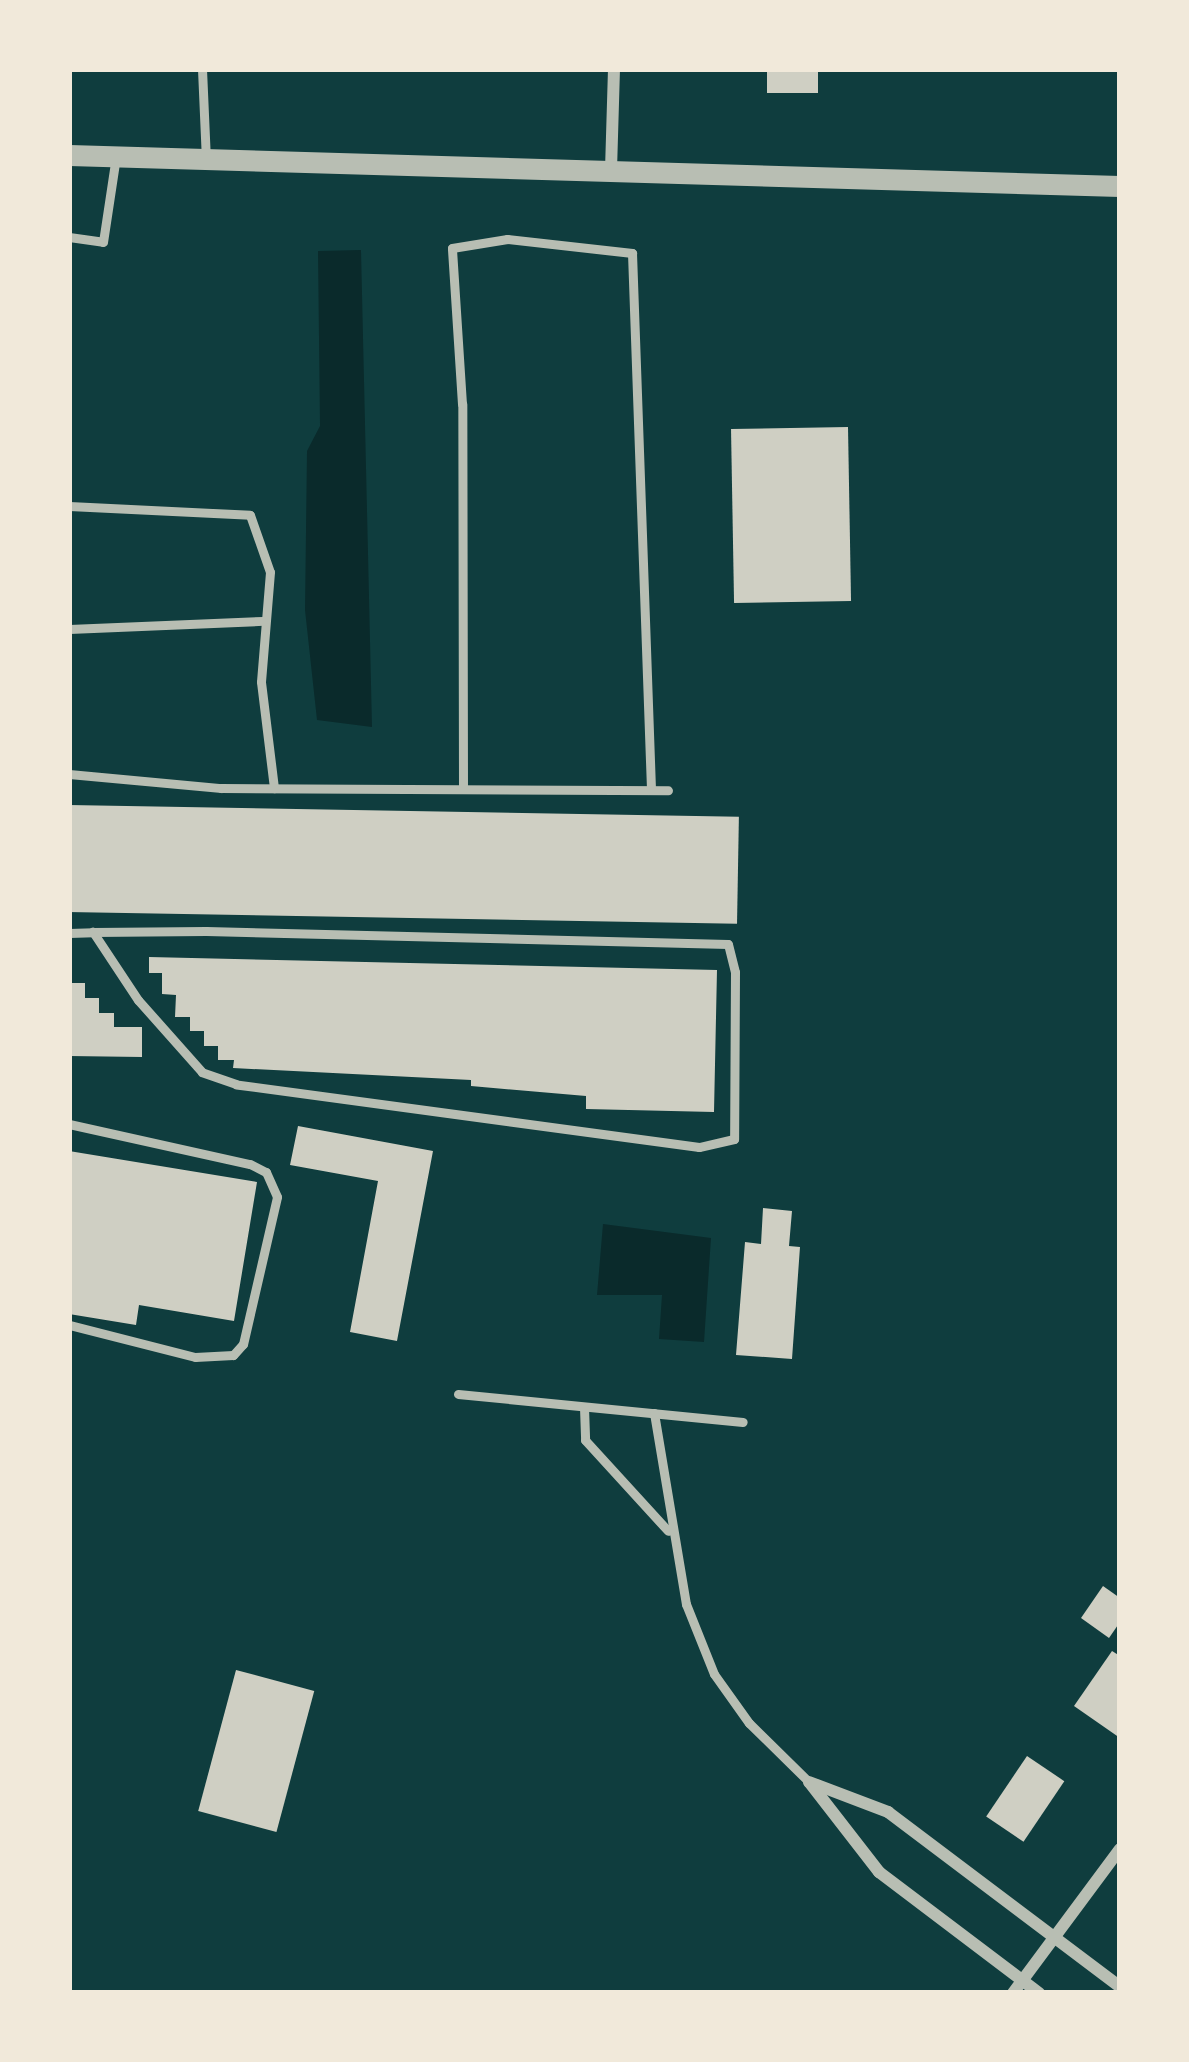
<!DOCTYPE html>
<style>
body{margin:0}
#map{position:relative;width:1189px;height:2062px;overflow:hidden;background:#0f3d3e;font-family:"Fira Sans",sans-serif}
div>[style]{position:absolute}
.water>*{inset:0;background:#0a2a2b}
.building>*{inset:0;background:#cfcfc3;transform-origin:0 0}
.service>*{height:9px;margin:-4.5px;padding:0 4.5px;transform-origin:4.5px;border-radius:4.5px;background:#b8beb3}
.minor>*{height:12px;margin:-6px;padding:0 6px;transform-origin:6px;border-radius:6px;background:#b8beb3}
.tertiary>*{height:21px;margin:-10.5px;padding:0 10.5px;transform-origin:10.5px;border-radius:10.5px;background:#b8beb3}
span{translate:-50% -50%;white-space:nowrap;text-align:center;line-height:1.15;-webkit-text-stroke:9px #f1e9da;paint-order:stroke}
.frame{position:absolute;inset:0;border:72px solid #f1e9da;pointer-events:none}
</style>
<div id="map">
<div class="water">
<i style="clip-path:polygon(361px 250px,372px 727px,317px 720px,305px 610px,307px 451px,320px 426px,318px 251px)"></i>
<i style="clip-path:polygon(603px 1224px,711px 1238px,704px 1342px,659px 1339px,662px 1295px,597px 1295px)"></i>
</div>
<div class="building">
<i style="left:767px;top:69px;width:51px;height:24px"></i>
<i style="left:848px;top:427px;width:174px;height:117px;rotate:89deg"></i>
<i style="left:69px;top:805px;width:670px;height:107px;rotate:1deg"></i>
<i style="clip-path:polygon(149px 957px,717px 970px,714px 1112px,586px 1109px,586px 1096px,471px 1086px,471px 1080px,233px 1068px,234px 1060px,218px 1060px,218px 1046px,204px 1046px,204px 1031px,190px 1031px,190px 1017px,175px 1017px,176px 995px,162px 994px,162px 973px,149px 973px)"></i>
<i style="clip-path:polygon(69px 983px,85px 983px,85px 998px,99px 998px,99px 1013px,114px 1013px,114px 1027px,142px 1027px,142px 1057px,69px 1056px)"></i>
<i style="clip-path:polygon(298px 1126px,433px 1151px,397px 1341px,350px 1332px,378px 1181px,290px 1165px)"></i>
<i style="clip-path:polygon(69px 1151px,257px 1182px,234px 1321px,139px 1305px,136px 1325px,69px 1314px)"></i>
<i style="clip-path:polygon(763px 1208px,792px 1211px,789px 1246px,800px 1247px,792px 1359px,736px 1355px,745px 1242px,761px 1244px)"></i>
<i style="clip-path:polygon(1103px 1586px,1120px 1598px,1120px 1622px,1109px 1638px,1081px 1618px)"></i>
<i style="clip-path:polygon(1112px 1651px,1120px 1656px,1120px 1738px,1074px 1706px)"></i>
<i style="left:236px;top:1670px;width:81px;height:146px;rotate:15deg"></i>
<i style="left:1027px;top:1756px;width:45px;height:73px;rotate:34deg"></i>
</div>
<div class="service">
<i style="left:202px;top:69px;width:90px;rotate:87.5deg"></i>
<i style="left:69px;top:237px;width:34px;rotate:8deg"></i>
<i style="left:103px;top:242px;width:87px;rotate:-81.4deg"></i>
<i style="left:69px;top:506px;width:181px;rotate:2.8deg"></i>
<i style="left:250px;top:515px;width:60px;rotate:70.7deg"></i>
<i style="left:270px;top:572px;width:110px;rotate:94.7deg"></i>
<i style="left:261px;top:682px;width:107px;rotate:83deg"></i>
<i style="left:69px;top:629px;width:194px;rotate:-2.4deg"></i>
<i style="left:69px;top:774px;width:153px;rotate:5.3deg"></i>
<i style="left:221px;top:788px;width:447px;rotate:0.3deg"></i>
<i style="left:463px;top:789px;width:385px;rotate:-90.1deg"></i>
<i style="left:462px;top:404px;width:156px;rotate:-93.7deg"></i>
<i style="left:452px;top:248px;width:56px;rotate:-9.3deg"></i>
<i style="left:507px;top:239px;width:126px;rotate:6.4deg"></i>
<i style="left:632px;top:253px;width:537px;rotate:87.97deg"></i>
<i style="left:69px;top:933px;width:24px;rotate:-2deg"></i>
<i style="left:93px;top:932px;width:113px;rotate:-0.5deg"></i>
<i style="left:206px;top:931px;width:522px;rotate:1.43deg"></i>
<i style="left:728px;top:944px;width:29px;rotate:76deg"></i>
<i style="left:735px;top:972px;width:167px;rotate:90.3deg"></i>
<i style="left:734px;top:1139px;width:36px;rotate:167deg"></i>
<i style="left:699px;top:1147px;width:467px;rotate:-172.3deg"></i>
<i style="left:236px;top:1084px;width:36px;rotate:-161deg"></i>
<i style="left:202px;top:1072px;width:96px;rotate:-131.6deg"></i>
<i style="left:138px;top:1000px;width:82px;rotate:-123.5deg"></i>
<i style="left:69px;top:1124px;width:185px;rotate:12.5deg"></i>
<i style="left:250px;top:1164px;width:18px;rotate:27deg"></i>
<i style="left:266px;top:1172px;width:27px;rotate:66deg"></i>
<i style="left:277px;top:1197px;width:151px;rotate:103deg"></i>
<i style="left:243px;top:1344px;width:15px;rotate:132deg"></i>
<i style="left:233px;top:1355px;width:38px;rotate:177deg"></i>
<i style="left:195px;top:1357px;width:130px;rotate:-165.7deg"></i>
<i style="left:458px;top:1394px;width:286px;rotate:5.6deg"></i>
<i style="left:584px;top:1407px;width:33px;rotate:88deg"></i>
<i style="left:585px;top:1440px;width:123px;rotate:47.6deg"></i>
<i style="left:654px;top:1413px;width:194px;rotate:80.5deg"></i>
<i style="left:686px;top:1604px;width:75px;rotate:68.2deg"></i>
<i style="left:714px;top:1674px;width:60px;rotate:54.5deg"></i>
<i style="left:749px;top:1723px;width:84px;rotate:44.5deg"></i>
</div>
<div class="minor">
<i style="left:611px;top:170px;width:101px;rotate:-88.3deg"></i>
<i style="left:809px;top:1782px;width:85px;rotate:20.8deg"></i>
<i style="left:888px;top:1812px;width:291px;rotate:37deg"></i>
<i style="left:810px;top:1783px;width:113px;rotate:52.2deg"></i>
<i style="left:879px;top:1872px;width:201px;rotate:37.1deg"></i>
<i style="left:1013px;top:1993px;width:179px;rotate:-53.4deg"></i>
</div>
<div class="tertiary">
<i style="left:69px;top:155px;width:1051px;rotate:1.69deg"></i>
</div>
<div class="frame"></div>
</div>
